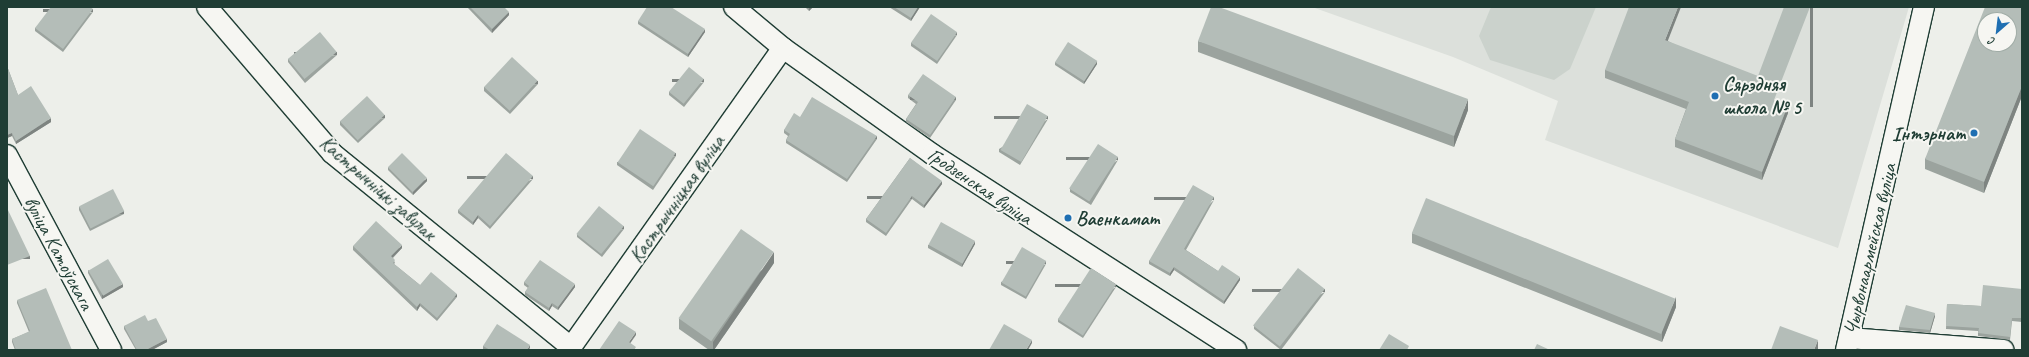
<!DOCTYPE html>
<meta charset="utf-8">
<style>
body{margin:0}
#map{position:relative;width:2029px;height:357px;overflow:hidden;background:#edefea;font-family:Caveat,sans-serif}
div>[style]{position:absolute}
.built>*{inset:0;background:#dce0db}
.green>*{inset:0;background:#cbd2cc}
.roads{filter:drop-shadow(1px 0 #1f3d34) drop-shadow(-1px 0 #1f3d34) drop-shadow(0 1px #1f3d34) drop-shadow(0 -1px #1f3d34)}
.minor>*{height:20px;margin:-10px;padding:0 10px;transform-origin:10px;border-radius:10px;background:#f6f6f2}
.wall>*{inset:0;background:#9ba39e}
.shaded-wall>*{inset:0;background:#7e8481;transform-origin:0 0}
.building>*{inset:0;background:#b4bdb8;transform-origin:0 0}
.dots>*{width:11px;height:11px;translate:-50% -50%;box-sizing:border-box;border:2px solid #f6f6f2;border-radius:50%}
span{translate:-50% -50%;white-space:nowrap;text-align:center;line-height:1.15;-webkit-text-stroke:4px #f6f6f2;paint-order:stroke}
.poi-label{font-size:20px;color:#1f3d34;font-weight:700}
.left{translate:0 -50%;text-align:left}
.right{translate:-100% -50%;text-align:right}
.street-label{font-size:20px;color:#1f3d34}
.frame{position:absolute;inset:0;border:8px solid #1f3d34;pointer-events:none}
.north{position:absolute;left:1977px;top:12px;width:40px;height:40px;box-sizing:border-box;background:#f6f6f2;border:1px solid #a0aca6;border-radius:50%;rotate:208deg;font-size:11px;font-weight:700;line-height:16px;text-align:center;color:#1f3d34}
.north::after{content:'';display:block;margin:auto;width:14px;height:18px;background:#1f6fb2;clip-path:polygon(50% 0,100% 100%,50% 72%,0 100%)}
</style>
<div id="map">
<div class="built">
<i style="clip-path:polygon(1312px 7px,1909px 7px,1838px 248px,1545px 140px,1558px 101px,1453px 57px)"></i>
</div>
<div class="green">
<i style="clip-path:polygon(1491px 7px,1596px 7px,1570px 69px,1554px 80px,1490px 60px,1479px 36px)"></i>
</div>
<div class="roads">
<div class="minor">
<i style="left:207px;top:7px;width:192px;rotate:49.4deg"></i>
<i style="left:332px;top:153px;width:308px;rotate:39.1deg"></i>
<i style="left:734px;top:7px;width:64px;rotate:39.9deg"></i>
<i style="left:783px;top:48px;width:183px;rotate:35.4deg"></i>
<i style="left:932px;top:154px;width:362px;rotate:32.8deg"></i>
<i style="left:7px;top:155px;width:221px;rotate:61.9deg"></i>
<i style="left:1849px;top:338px;width:155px;rotate:4.4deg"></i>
<i style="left:569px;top:350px;width:370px;rotate:-54.7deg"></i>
<i style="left:1846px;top:350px;width:352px;rotate:-77.2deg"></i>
</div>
</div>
<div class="wall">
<i style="clip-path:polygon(467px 7px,504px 7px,509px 15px,492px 33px)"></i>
<i style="clip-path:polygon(805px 7px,813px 7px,809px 11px)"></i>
<i style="clip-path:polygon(889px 7px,920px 7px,911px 21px)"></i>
<i style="clip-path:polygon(2022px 7px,2022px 96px,1984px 193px,1925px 169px,1925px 159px)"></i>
<i style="clip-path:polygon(93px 12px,63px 52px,35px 31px,35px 28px)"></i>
<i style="clip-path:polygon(638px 21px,705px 32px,688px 57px,638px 24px)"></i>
<i style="clip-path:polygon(957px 35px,937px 64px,911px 46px,911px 43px)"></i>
<i style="clip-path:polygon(1198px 41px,1468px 110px,1454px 147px,1198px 52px)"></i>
<i style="clip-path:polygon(1668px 41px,1777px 101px,1788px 113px,1762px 180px,1675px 147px,1675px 139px,1686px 109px,1605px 78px,1605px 70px)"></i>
<i style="clip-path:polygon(337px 55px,305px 83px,288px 62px,288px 59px)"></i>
<i style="clip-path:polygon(1055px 62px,1097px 64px,1084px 84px,1055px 65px)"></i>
<i style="clip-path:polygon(7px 66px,18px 95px,51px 122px,16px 144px,12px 136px,7px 138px)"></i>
<i style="clip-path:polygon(704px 82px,684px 107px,669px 95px,669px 92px)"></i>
<i style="clip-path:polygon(538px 84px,510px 114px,484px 91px,484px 87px)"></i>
<i style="clip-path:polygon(908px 95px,956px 100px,930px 138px,906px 122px,906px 119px,916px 104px,908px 98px)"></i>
<i style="clip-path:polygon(800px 117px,877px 139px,847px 182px,786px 143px,786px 140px,788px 136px,784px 133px,784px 130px)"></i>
<i style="clip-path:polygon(385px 118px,358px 143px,340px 125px,340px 121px)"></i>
<i style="clip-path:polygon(1048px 119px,1020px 165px,999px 152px,999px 149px)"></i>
<i style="clip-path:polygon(676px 156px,653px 190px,617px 165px,617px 162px)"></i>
<i style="clip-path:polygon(910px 158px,942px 184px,924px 208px,912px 199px,886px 236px,866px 222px,866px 219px)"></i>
<i style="clip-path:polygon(1118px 160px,1091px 205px,1070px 192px,1070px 189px)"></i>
<i style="clip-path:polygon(388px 167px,427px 181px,413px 195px,388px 170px)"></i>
<i style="clip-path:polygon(533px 179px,490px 229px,478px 218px,473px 225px,458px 213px,458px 210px)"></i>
<i style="clip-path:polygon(1214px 200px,1186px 250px,1218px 271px,1240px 280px,1224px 304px,1174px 270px,1170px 276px,1149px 264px,1149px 261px)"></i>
<i style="clip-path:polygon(79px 207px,124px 214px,90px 231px,79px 210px)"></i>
<i style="clip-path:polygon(624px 229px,602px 257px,577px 237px,577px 234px)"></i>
<i style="clip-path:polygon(1412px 233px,1676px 307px,1662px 342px,1412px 243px)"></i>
<i style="clip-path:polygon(975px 244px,962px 267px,928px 248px,928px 245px)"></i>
<i style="clip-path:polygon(353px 246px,402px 248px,393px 258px,395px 263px,394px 264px,420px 285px,457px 297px,437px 321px,420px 306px,417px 311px,353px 250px)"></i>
<i style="clip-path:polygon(774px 263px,714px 350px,709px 350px,679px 329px,679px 319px)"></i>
<i style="clip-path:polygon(1046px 264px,1026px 299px,1001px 285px,1001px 282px)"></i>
<i style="clip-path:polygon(88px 270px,123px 287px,102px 299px,88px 273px)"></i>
<i style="clip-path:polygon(524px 282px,575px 287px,558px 310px,552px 306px,549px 311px,525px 295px,525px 292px,528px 288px,524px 285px)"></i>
<i style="clip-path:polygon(1116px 287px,1083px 338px,1058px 322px,1058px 319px)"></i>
<i style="clip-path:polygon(2022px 289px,2022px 322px,2012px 321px,2010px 340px,1978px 336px,1978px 331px,1946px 329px,1947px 304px,1981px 306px)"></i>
<i style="clip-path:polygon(1325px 292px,1281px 350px,1254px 329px,1254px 326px)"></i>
<i style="clip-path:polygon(17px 300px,72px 350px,15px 350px,12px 342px,12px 339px,29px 332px,17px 303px)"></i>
<i style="clip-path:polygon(1935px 316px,1930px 333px,1899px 330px,1899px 327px)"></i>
<i style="clip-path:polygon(148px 321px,167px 342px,152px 350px,136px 350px,124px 329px,124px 326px)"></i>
<i style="clip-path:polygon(483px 346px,530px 348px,528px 350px,485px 350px,483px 349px)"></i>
</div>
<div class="shaded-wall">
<i style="clip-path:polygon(810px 7px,813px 7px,809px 11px,809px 8px)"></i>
<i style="clip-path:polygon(918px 7px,920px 7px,911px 21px,911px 18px)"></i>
<i style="clip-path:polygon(1678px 7px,1681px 7px,1665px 48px,1665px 40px)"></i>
<i style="left:1810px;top:7px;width:3px;height:100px"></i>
<i style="left:93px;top:9px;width:3px;height:50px;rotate:90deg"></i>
<i style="clip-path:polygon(509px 12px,509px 15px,492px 33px,492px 29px)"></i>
<i style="clip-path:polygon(705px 29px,705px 32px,688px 57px,688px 54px)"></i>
<i style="left:957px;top:32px;width:3px;height:35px;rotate:90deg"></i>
<i style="left:337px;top:52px;width:3px;height:43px;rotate:90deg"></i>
<i style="clip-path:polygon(1097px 61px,1097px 64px,1084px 84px,1084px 81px)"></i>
<i style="left:704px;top:79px;width:3px;height:32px;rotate:90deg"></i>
<i style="left:538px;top:81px;width:3px;height:41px;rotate:90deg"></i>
<i style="clip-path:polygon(2022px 86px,2022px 96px,1984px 193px,1984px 182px)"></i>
<i style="left:956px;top:97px;width:3px;height:46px;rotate:90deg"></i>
<i style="clip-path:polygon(1468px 99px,1468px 110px,1454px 147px,1454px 136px)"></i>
<i style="clip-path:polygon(1788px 105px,1788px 113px,1762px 180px,1762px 172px)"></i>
<i style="left:385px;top:115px;width:3px;height:37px;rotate:90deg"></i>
<i style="left:1048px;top:116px;width:3px;height:54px;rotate:90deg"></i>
<i style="clip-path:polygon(51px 118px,51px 122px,16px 144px,16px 141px)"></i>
<i style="clip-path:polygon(12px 133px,12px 136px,7px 138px,7px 135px)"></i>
<i style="left:877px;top:136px;width:3px;height:52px;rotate:90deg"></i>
<i style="left:676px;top:153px;width:3px;height:41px;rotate:90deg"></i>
<i style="left:1118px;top:157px;width:3px;height:52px;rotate:90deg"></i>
<i style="left:533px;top:176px;width:3px;height:66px;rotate:90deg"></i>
<i style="clip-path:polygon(427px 178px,427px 181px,413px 195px,413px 192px)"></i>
<i style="clip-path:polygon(942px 181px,942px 184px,924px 208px,924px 205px)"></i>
<i style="left:912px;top:196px;width:3px;height:45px;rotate:90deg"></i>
<i style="left:1214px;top:197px;width:3px;height:60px;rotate:90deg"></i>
<i style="left:124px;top:211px;width:3px;height:38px;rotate:90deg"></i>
<i style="clip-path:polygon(478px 215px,478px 218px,473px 225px,473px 222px)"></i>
<i style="left:624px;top:226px;width:3px;height:36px;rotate:90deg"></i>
<i style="clip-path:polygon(975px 241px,975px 244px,962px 267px,962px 264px)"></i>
<i style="clip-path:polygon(402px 245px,402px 248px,391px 259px,391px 256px)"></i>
<i style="clip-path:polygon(774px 252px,774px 263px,714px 350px,713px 350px,713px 342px)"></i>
<i style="left:30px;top:256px;width:3px;height:25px;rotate:90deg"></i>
<i style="left:1046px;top:261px;width:3px;height:40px;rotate:90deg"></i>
<i style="clip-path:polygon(1174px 267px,1174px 270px,1170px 276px,1170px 273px)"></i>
<i style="clip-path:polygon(1240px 277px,1240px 280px,1224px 304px,1224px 301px)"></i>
<i style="clip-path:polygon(123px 284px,123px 287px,102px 299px,102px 295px)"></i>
<i style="clip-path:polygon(575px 284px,575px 287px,558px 310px,558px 307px)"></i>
<i style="left:1116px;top:284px;width:3px;height:61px;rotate:90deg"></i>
<i style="left:1325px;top:289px;width:3px;height:73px;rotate:90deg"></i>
<i style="left:457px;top:294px;width:3px;height:31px;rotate:90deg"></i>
<i style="clip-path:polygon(1676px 297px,1676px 307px,1662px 342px,1662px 331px)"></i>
<i style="clip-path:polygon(420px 303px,420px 306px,417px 311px,417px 307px)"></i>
<i style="clip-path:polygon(552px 303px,552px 306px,549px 311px,549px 308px)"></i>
<i style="clip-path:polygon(1935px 313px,1935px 316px,1930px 333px,1930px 330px)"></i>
<i style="clip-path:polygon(636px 332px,636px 335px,629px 345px,629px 342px)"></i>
<i style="clip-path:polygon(167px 339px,167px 342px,152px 350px,146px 350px)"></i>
<i style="clip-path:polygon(1032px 340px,1032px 343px,1028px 350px,1026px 350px)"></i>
<i style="clip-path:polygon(1818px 340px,1818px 350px,1814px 350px)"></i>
<i style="clip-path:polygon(530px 345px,530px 348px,528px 350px,527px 350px)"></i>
</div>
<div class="building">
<i style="clip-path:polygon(51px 7px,90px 7px,93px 9px,63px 49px,35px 28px)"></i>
<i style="clip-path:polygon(470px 7px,504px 7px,509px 12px,492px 29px)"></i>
<i style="clip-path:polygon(647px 7px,671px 7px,705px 29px,688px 54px,638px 21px)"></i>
<i style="clip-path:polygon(894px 7px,918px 7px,911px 18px)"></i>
<i style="clip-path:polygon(1211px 7px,1219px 7px,1468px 99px,1454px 136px,1198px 41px)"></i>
<i style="clip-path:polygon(1629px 7px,1678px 7px,1665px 40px,1758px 76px,1784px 7px,1810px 7px,1774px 100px,1788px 105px,1762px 172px,1675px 139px,1689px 102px,1605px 70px)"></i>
<i style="clip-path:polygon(evenodd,1985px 7px,2022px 7px,2022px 86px,1984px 182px,1925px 159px,1985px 7px,1985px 20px,2009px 20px,2009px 44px,1985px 44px,1985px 20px)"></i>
<i style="left:931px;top:14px;width:32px;height:35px;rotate:35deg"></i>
<i style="left:320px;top:32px;width:26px;height:42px;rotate:50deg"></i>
<i style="left:1068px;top:42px;width:35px;height:24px;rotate:33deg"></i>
<i style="left:512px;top:57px;width:35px;height:41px;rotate:43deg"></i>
<i style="clip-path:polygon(7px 66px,18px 95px,31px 86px,51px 118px,16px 141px,12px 133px,7px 135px)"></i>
<i style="left:689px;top:67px;width:19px;height:32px;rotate:39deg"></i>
<i style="clip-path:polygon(923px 74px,956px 97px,930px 135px,906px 119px,918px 102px,908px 95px)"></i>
<i style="left:367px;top:96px;width:26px;height:37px;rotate:47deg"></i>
<i style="clip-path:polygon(812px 97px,877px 136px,847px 179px,786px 140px,790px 134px,784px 130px,794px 113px,800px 117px)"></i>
<i style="left:1027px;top:104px;width:24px;height:53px;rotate:30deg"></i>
<i style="left:640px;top:129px;width:43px;height:40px;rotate:34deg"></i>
<i style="left:1098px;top:144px;width:24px;height:53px;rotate:33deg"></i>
<i style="left:402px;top:153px;width:35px;height:20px;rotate:45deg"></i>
<i style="clip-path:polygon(506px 153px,533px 176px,490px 226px,478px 215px,473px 222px,458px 210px)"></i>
<i style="clip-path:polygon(910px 158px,942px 181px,924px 205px,912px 196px,886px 233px,866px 219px)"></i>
<i style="clip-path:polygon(1193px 185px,1214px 197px,1184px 249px,1218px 271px,1222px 265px,1240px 277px,1224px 301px,1174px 267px,1170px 273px,1149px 261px)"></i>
<i style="left:113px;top:189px;width:25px;height:38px;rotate:63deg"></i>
<i style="left:1426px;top:198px;width:269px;height:38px;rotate:22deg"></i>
<i style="left:599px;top:206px;width:32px;height:36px;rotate:39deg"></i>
<i style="clip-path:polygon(7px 208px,30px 256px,7px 265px)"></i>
<i style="clip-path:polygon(376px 221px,402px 245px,391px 256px,395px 260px,393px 263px,420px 285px,431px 272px,457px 294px,437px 318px,420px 303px,417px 307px,353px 246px)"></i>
<i style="left:941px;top:222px;width:39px;height:26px;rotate:29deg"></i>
<i style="left:741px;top:229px;width:40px;height:109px;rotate:35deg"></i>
<i style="left:1022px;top:247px;width:28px;height:41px;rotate:30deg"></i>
<i style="left:108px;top:259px;width:29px;height:23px;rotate:59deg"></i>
<i style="clip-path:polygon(540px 260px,575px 284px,558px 307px,552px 303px,549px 308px,525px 292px,529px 286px,524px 282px)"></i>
<i style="left:1091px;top:268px;width:30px;height:61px;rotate:33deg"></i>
<i style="left:1298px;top:268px;width:34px;height:73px;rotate:38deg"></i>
<i style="clip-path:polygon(1983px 285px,2022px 289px,2022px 318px,2012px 318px,2010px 337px,1978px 333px,1979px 328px,1946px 326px,1947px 304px,1981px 306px)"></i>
<i style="clip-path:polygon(46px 288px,72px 350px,16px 350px,12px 339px,30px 331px,17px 300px)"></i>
<i style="clip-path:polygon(1906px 305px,1935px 313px,1930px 330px,1899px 327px)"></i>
<i style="clip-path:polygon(145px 315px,148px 321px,156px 318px,167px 339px,146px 350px,137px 350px,124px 326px)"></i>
<i style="clip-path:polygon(619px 321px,636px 332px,629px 342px,636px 347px,634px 350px,599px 350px)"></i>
<i style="clip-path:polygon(497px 324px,530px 345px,527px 350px,490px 350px,483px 346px)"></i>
<i style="clip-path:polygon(1004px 324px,1032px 340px,1026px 350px,989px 350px)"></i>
<i style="clip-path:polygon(1780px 326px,1818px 340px,1814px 350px,1771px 350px)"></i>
<i style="clip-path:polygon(1389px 334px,1409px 346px,1407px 350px,1379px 350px)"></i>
<i style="clip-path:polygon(1537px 344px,1550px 350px,1534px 350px)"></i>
</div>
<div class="dots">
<i style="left:1715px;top:96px;background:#1f6fb2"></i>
<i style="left:1974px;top:133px;background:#1f6fb2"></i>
<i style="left:1068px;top:218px;background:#1f6fb2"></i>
</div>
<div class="poi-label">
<span class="left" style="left:1723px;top:96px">Сярэдняя<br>школа № 5</span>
<span class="right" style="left:1966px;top:133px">Інтэрнат</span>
<span class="left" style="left:1076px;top:218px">Ваенкамат</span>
</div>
<div class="street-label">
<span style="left:980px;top:186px;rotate:34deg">Гродзенская вуліца</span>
<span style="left:378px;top:188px;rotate:41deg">Кастрычніцкі завулак</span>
<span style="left:677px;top:199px;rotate:-55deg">Кастрычніцкая вуліца</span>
<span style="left:1870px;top:249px;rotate:-77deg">Чырвонаармейская вуліца</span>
<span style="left:59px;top:253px;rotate:62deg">вуліца Катоўскага</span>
</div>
<div class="frame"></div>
<div class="north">С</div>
</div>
